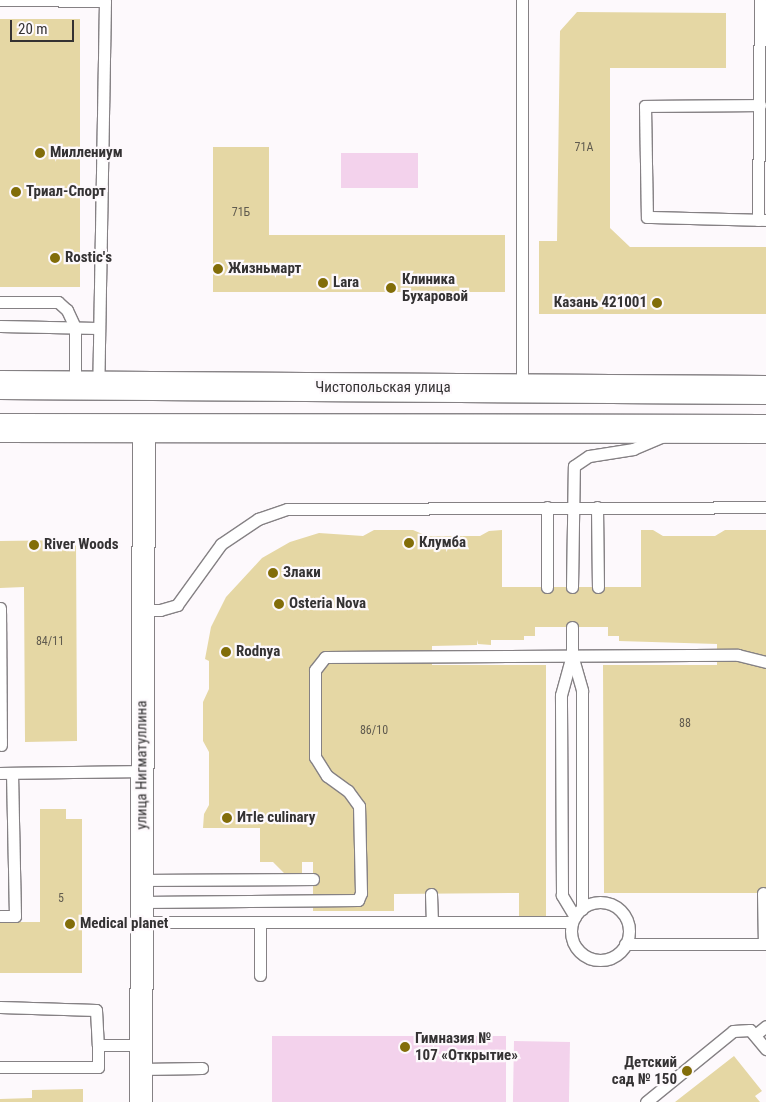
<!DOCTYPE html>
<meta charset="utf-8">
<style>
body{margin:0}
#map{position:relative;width:766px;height:1102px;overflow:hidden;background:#fdf9fc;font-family:"Roboto Condensed",sans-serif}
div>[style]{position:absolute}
.green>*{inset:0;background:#f3d2ec;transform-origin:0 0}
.building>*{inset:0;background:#e5d7a4;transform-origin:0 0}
.roads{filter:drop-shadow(1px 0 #858184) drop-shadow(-1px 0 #858184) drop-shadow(0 1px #858184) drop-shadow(0 -1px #858184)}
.lane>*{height:11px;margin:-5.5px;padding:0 5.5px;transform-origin:5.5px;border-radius:5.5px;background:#fff}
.lane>.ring{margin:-5.5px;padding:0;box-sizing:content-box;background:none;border:11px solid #fff;border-radius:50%}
.street>*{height:22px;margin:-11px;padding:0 11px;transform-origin:11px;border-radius:11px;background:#fff}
.secondary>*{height:28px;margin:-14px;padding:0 14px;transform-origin:14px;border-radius:14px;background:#fff}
.dots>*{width:14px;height:14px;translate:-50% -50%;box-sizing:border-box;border:2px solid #fdf9fc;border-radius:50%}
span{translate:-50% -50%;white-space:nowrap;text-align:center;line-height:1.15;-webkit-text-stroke:4.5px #fdf9fc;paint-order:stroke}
.number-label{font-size:12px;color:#605b4f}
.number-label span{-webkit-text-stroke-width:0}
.poi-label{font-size:15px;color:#343233;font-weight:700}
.left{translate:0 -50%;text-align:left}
.right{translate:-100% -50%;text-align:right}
.street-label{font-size:15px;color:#343233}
.scale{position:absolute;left:10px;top:20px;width:64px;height:22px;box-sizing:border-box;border:2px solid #343233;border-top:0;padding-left:6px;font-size:15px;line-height:18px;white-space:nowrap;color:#343233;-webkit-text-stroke:4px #fdf9fc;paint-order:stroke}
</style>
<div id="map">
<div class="green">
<i style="left:341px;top:153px;width:77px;height:35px"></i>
<i style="left:272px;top:1036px;width:234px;height:66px"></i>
<i style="left:514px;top:1041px;width:56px;height:61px;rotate:1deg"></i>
</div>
<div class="building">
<i style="clip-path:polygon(577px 12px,726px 13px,726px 68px,610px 68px,610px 228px,630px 247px,766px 247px,766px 314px,539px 314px,539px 241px,557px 241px,560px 31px)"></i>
<i style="left:0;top:19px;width:80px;height:268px"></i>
<i style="clip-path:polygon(213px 147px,269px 147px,269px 235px,505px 235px,505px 292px,213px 292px)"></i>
<i style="clip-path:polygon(374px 530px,413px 530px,427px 536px,480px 536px,489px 531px,502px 530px,502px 587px,641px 587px,641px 530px,653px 530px,663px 536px,715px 536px,725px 530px,766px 530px,766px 893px,604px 893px,603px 665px,717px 665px,717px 644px,619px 641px,619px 636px,608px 636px,608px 627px,535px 627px,535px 636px,524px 636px,524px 640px,491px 640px,491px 645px,478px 644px,477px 640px,477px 645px,432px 646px,432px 665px,546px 665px,546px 916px,519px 916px,519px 893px,394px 894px,394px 911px,313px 911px,313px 862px,302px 862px,302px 873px,284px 873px,273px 862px,260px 862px,260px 828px,203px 828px,204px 814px,209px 805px,209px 752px,203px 741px,203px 702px,209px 689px,209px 661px,205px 659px,211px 627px,226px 597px,262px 558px,290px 542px,319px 533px,363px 536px)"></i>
<i style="clip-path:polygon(76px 540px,77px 741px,25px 742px,24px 587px,0 588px,0 541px)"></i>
<i style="clip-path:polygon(40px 809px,66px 809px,66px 819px,82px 819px,82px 973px,0 973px,0 922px,40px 922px)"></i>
<i style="clip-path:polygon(734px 1056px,762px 1091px,755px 1096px,760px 1102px,675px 1102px)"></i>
<i style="clip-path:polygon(83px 1089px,83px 1102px,0 1102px,0 1099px,32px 1098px,32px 1090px)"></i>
</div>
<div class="roads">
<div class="lane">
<i style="left:0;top:0;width:105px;rotate:0.5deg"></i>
<i style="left:105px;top:1px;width:385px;rotate:91deg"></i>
<i style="left:522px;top:0;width:388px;rotate:90deg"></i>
<i style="left:760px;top:105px;width:115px;rotate:179.5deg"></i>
<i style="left:645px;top:106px;width:111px;rotate:89deg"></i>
<i style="left:647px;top:217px;width:119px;rotate:1.4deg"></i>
<i style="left:758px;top:220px;width:220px;rotate:-89.5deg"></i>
<i style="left:0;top:302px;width:58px"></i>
<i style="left:58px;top:302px;width:12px;rotate:42deg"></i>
<i style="left:67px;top:310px;width:19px;rotate:65deg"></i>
<i style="left:75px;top:327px;width:59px;rotate:90deg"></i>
<i style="left:0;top:326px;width:98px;rotate:1.2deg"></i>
<i style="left:547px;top:507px;width:80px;rotate:90deg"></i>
<i style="left:597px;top:507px;width:80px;rotate:89.3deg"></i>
<i style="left:572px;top:587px;width:121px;rotate:-89.1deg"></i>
<i style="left:574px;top:466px;width:18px;rotate:-34deg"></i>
<i style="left:589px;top:456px;width:45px;rotate:-9deg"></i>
<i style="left:633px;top:449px;width:34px;rotate:-23deg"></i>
<i style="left:0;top:608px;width:137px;rotate:89.6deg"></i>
<i style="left:143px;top:610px;width:17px"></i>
<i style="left:160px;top:610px;width:18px;rotate:-16deg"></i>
<i style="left:177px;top:605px;width:75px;rotate:-54.2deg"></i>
<i style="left:221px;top:544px;width:45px;rotate:-34deg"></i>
<i style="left:258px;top:519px;width:31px;rotate:-19deg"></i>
<i style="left:287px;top:509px;width:479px;rotate:-0.2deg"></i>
<i style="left:572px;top:627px;width:28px;rotate:90deg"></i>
<i style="left:0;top:773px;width:142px;rotate:-0.8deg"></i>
<i style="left:142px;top:880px;width:171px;rotate:-0.3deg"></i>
<i style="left:763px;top:893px;width:51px;rotate:88.9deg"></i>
<i style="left:431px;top:894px;width:28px;rotate:88deg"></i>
<i style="left:142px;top:902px;width:216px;rotate:-0.5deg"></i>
<i style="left:358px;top:900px;width:8px;rotate:-67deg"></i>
<i style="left:361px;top:893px;width:87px;rotate:-91.3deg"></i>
<i style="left:359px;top:806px;width:19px;rotate:-126deg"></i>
<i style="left:348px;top:791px;width:26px;rotate:-144deg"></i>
<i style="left:327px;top:776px;width:22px;rotate:-122deg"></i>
<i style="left:315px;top:757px;width:87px;rotate:-90deg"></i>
<i style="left:315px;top:670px;width:16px;rotate:-52deg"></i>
<i style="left:325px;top:657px;width:413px;rotate:-0.3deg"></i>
<i style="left:738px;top:655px;width:29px;rotate:14deg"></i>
<i class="ring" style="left:571px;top:902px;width:47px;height:47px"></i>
<i style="left:0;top:916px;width:15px"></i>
<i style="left:15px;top:916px;width:143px;rotate:-91.2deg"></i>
<i style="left:575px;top:917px;width:26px;rotate:-121deg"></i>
<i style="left:562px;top:895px;width:200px;rotate:-90.3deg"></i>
<i style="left:561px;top:695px;width:41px;rotate:-74.6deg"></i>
<i style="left:572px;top:655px;width:37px;rotate:74deg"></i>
<i style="left:582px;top:691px;width:218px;rotate:90deg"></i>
<i style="left:141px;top:922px;width:431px"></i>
<i style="left:260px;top:922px;width:53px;rotate:90deg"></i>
<i style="left:625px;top:944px;width:141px"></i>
<i style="left:0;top:1007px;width:96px;rotate:1.8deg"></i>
<i style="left:96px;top:1010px;width:35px;rotate:87deg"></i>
<i style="left:98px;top:1045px;width:22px;rotate:90deg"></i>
<i style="left:98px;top:1067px;width:98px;rotate:180deg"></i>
<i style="left:755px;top:1035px;width:14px;rotate:-39deg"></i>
<i style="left:98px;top:1045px;width:43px"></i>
<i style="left:141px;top:1069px;width:61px;rotate:-0.9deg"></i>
<i style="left:646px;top:1102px;width:112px;rotate:-39.2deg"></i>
<i style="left:733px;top:1031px;width:17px;rotate:-3deg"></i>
<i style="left:750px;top:1030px;width:25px;rotate:50deg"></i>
</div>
<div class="street">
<i style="left:141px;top:1102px;width:673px;rotate:-89.74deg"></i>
</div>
<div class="secondary">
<i style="left:0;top:385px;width:766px;rotate:0.37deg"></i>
<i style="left:0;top:428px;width:766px;rotate:0.07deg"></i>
</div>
</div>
<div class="dots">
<i style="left:40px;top:153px;background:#826d09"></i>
<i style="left:16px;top:192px;background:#826d09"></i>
<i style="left:55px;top:258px;background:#826d09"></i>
<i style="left:218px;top:269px;background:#826d09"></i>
<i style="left:323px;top:283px;background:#826d09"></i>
<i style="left:391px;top:288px;background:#826d09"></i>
<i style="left:657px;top:303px;background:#826d09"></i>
<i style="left:409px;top:543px;background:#826d09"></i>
<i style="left:34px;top:545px;background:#826d09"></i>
<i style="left:273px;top:573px;background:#826d09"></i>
<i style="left:279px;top:604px;background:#826d09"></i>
<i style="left:226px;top:652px;background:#826d09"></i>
<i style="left:227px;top:818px;background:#826d09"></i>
<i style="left:70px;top:924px;background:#826d09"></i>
<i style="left:405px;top:1047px;background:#826d09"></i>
<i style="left:687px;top:1071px;background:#826d09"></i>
</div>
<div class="number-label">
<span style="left:584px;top:148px">71А</span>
<span style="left:241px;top:213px">71Б</span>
<span style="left:50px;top:642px">84/11</span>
<span style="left:685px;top:724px">88</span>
<span style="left:374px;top:731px">86/10</span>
<span style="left:61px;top:899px">5</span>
</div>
<div class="poi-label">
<span class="left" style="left:50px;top:153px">Миллениум</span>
<span class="left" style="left:26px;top:192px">Триал-Спорт</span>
<span class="left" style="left:65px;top:258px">Rostiс's</span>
<span class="left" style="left:228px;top:269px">Жизньмарт</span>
<span class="left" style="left:402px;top:288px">Клиника<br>Бухаровой</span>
<span class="left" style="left:333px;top:283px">Lara</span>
<span class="right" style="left:647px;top:303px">Казань 421001</span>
<span class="left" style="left:419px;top:543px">Клумба</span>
<span class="left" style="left:44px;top:545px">River Woods</span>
<span class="left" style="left:283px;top:573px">Злаки</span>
<span class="left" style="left:289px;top:604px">Osteria Nova</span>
<span class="left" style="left:236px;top:652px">Rodnya</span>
<span class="left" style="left:237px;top:818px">Итle culinary</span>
<span class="left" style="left:80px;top:924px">Medical planet</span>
<span class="left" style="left:415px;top:1047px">Гимназия №<br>107 «Открытие»</span>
<span class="right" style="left:677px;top:1071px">Детский<br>сад № 150</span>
</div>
<div class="street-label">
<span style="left:383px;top:388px">Чистопольская улица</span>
<span style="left:142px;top:765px;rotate:-90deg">улица Нигматуллина</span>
</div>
<div class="scale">20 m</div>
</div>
